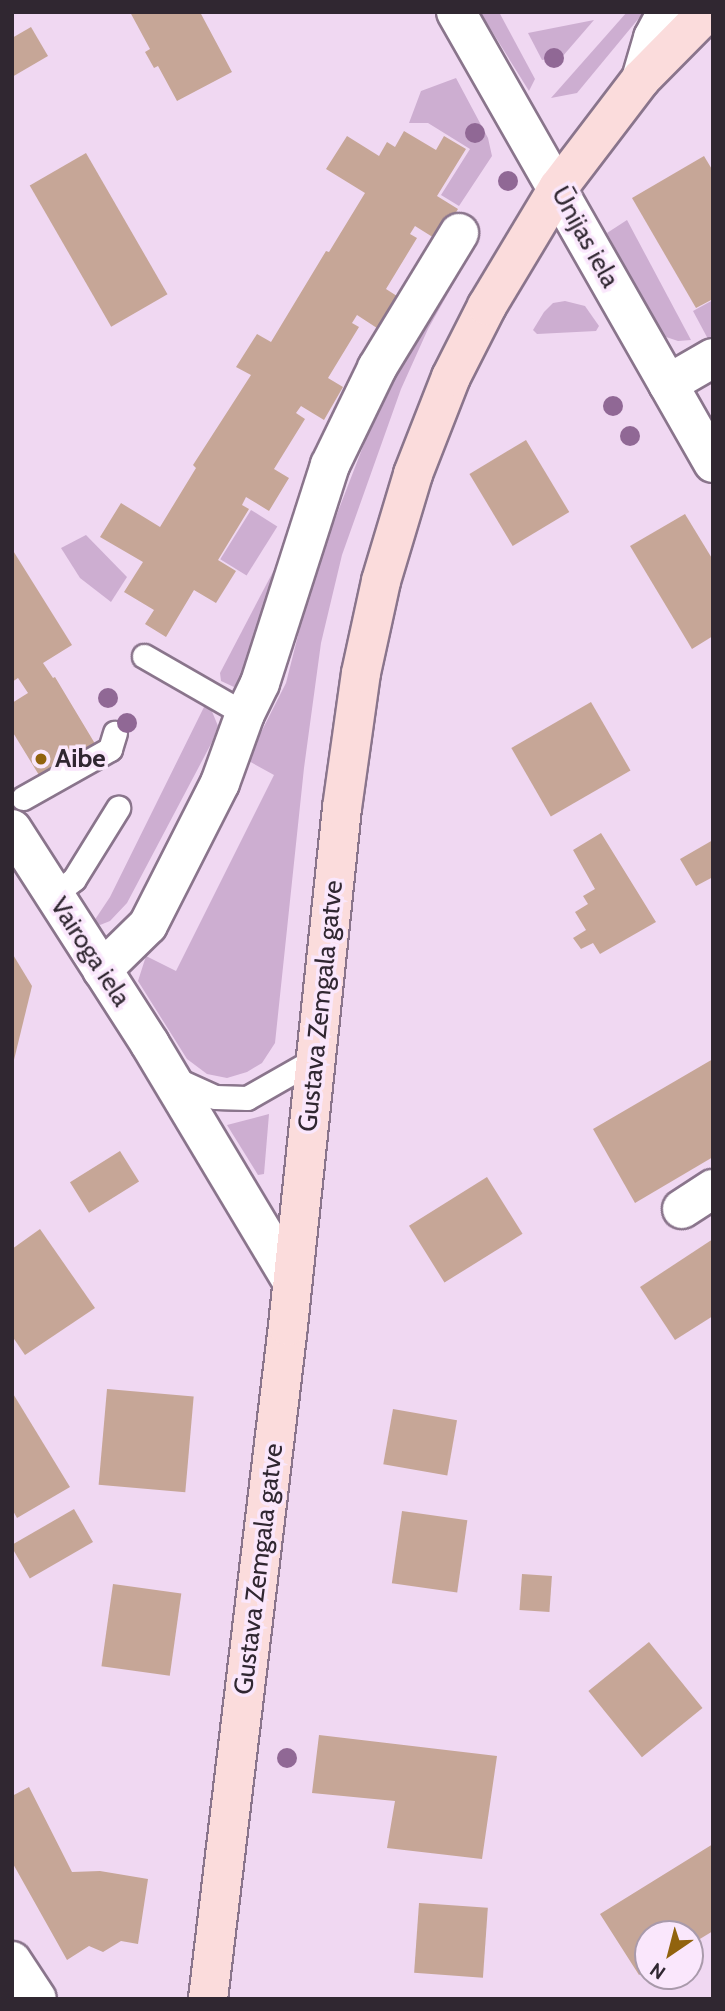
<!DOCTYPE html>
<meta charset="utf-8">
<style>
body{margin:0}
#map{position:relative;width:725px;height:2011px;overflow:hidden;background:#f0d8f2;font-family:Cabin,sans-serif}
div>[style]{position:absolute}
.green>*{inset:0;background:#cdaed1;transform-origin:0 0}
.building>*{inset:0;background:#c6a697;transform-origin:0 0}
.roads{filter:drop-shadow(2px 0 #8a758c) drop-shadow(-2px 0 #8a758c) drop-shadow(0 2px #8a758c) drop-shadow(0 -2px #8a758c)}
.lane>*{height:23px;margin:-11.5px;padding:0 11.5px;transform-origin:11.5px;border-radius:11.5px;background:#fff}
.street>*{height:38px;margin:-19px;padding:0 19px;transform-origin:19px;border-radius:19px;background:#fff}
.primary>*{height:38px;margin:-19px;padding:0 19px;transform-origin:19px;border-radius:19px;background:#fbdcdc}
.trees>*{width:20px;height:20px;margin:-10px;border-radius:50%;background:#906895}
.dots>*{width:19px;height:19px;translate:-50% -50%;box-sizing:border-box;border:4px solid #fae7fc;border-radius:50%}
span{translate:-50% -50%;white-space:nowrap;text-align:center;line-height:1.15;-webkit-text-stroke:7px #fae7fc;paint-order:stroke}
.street-label{font-size:26px;color:#302731}
.poi-label{font-size:26px;color:#302731;font-weight:700}
.left{translate:0 -50%;text-align:left}
.frame{position:absolute;inset:0;border:14px solid #302731;pointer-events:none}
.north{position:absolute;left:634px;top:1920px;width:70px;height:70px;box-sizing:border-box;background:#fae7fc;border:2px solid #a99aab;border-radius:50%;rotate:215deg;font-size:19px;font-weight:700;line-height:28px;text-align:center;color:#302731}
.north::after{content:'';display:block;margin:auto;width:24px;height:32px;background:#91630e;clip-path:polygon(50% 0,100% 100%,50% 72%,0 100%)}
</style>
<div id="map">
<div class="green">
<i style="clip-path:polygon(480px 12px,499px 12px,535px 79px,529px 91px)"></i>
<i style="clip-path:polygon(627px 12px,644px 12px,577px 93px,551px 98px)"></i>
<i style="clip-path:polygon(594px 20px,562px 57px,542px 60px,528px 33px)"></i>
<i style="clip-path:polygon(456px 78px,488px 138px,492px 156px,459px 206px,441px 195px,470px 149px,428px 123px,409px 123px,421px 91px)"></i>
<i style="clip-path:polygon(627px 220px,691px 340px,678px 341px,663px 336px,607px 233px)"></i>
<i style="clip-path:polygon(466px 245px,473px 249px,428px 329px,401px 389px,342px 555px,321px 643px,304px 768px,275px 1043px,262px 1063px,247px 1072px,227px 1078px,207px 1074px,187px 1059px,138px 981px,146px 956px,176px 971px,274px 775px,247px 760px,286px 683px,313px 576px,376px 413px)"></i>
<i style="clip-path:polygon(713px 300px,713px 336px,708px 339px,693px 311px)"></i>
<i style="clip-path:polygon(565px 301px,585px 306px,599px 326px,596px 331px,537px 334px,533px 330px,544px 312px,553px 303px)"></i>
<i style="left:251px;top:510px;width:31px;height:58px;rotate:32deg"></i>
<i style="clip-path:polygon(86px 535px,127px 577px,111px 602px,80px 578px,61px 548px)"></i>
<i style="clip-path:polygon(286px 547px,243px 679px,234px 687px,221px 681px,220px 673px)"></i>
<i style="clip-path:polygon(204px 707px,211px 709px,218px 726px,212px 742px,127px 903px,110px 921px,100px 925px,94px 921px,110px 897px)"></i>
<i style="clip-path:polygon(269px 1114px,264px 1174px,258px 1175px,227px 1125px)"></i>
</div>
<div class="building">
<i style="clip-path:polygon(130px 12px,200px 12px,232px 72px,177px 101px,158px 66px,154px 68px,145px 52px,150px 49px)"></i>
<i style="clip-path:polygon(31px 27px,48px 56px,12px 77px,12px 38px)"></i>
<i style="clip-path:polygon(404px 131px,436px 150px,444px 136px,466px 149px,437px 196px,458px 209px,439px 241px,415px 226px,410px 234px,417px 238px,386px 289px,400px 298px,380px 330px,357px 315px,352px 323px,359px 327px,328px 378px,343px 387px,324px 420px,301px 406px,296px 413px,305px 419px,274px 469px,289px 478px,269px 511px,246px 497px,242px 505px,249px 509px,218px 560px,236px 571px,216px 603px,194px 590px,166px 637px,145px 624px,154px 610px,124px 592px,143px 562px,100px 537px,121px 503px,160px 527px,196px 468px,193px 465px,251px 375px,236px 367px,257px 334px,271px 342px,326px 251px,329px 252px,365px 193px,326px 169px,347px 136px,379px 156px,387px 142px,395px 147px)"></i>
<i style="left:86px;top:153px;width:163px;height:65px;rotate:60deg"></i>
<i style="clip-path:polygon(704px 156px,713px 171px,713px 299px,696px 308px,632px 198px)"></i>
<i style="left:526px;top:440px;width:84px;height:66px;rotate:59deg"></i>
<i style="clip-path:polygon(685px 514px,713px 560px,713px 636px,692px 649px,630px 546px)"></i>
<i style="clip-path:polygon(12px 549px,72px 645px,43px 663px,53px 678px,55px 677px,97px 747px,42px 780px,12px 731px,12px 703px,28px 693px,18px 678px,12px 682px)"></i>
<i style="left:591px;top:702px;width:79px;height:92px;rotate:60deg"></i>
<i style="clip-path:polygon(601px 833px,656px 922px,600px 954px,593px 943px,581px 949px,573px 938px,586px 930px,575px 912px,588px 904px,583px 896px,595px 889px,573px 850px)"></i>
<i style="clip-path:polygon(713px 840px,713px 877px,696px 886px,680px 859px)"></i>
<i style="clip-path:polygon(12px 953px,32px 986px,13px 1064px,12px 1064px)"></i>
<i style="clip-path:polygon(713px 1059px,713px 1157px,635px 1203px,593px 1129px)"></i>
<i style="left:120px;top:1151px;width:36px;height:59px;rotate:58deg"></i>
<i style="left:487px;top:1177px;width:67px;height:92px;rotate:58deg"></i>
<i style="clip-path:polygon(40px 1229px,95px 1308px,25px 1355px,12px 1336px,12px 1249px)"></i>
<i style="clip-path:polygon(713px 1239px,713px 1316px,675px 1340px,640px 1287px)"></i>
<i style="left:107px;top:1389px;width:87px;height:96px;rotate:5deg"></i>
<i style="clip-path:polygon(12px 1392px,70px 1487px,17px 1518px,12px 1509px)"></i>
<i style="left:393px;top:1409px;width:65px;height:56px;rotate:10deg"></i>
<i style="left:74px;top:1509px;width:38px;height:73px;rotate:60deg"></i>
<i style="left:402px;top:1511px;width:66px;height:73px;rotate:8deg"></i>
<i style="left:522px;top:1574px;width:30px;height:36px;rotate:4deg"></i>
<i style="left:113px;top:1584px;width:69px;height:83px;rotate:8deg"></i>
<i style="left:649px;top:1642px;width:85px;height:78px;rotate:51deg"></i>
<i style="clip-path:polygon(319px 1735px,497px 1756px,482px 1859px,387px 1848px,395px 1801px,312px 1793px)"></i>
<i style="clip-path:polygon(29px 1787px,72px 1872px,100px 1871px,148px 1879px,138px 1944px,121px 1941px,103px 1952px,89px 1946px,67px 1960px,12px 1862px,12px 1796px)"></i>
<i style="clip-path:polygon(713px 1844px,713px 1931px,690px 1945px,690px 1934px,648px 1934px,648px 1970px,639px 1975px,600px 1914px)"></i>
<i style="left:419px;top:1903px;width:69px;height:70px;rotate:4deg"></i>
</div>
<div class="roads">
<div class="lane">
<i style="left:144px;top:656px;width:116px;rotate:29.9deg"></i>
<i style="left:23px;top:798px;width:100px;rotate:-29.4deg"></i>
<i style="left:110px;top:749px;width:17px;rotate:-73deg"></i>
<i style="left:53px;top:895px;width:26px;rotate:-37deg"></i>
<i style="left:74px;top:879px;width:84px;rotate:-58.2deg"></i>
<i style="left:173px;top:1078px;width:46px;rotate:24.3deg"></i>
<i style="left:215px;top:1097px;width:32px;rotate:2deg"></i>
<i style="left:247px;top:1098px;width:81px;rotate:-29.7deg"></i>
</div>
<div class="street">
<i style="left:456px;top:12px;width:519px;rotate:60.32deg"></i>
<i style="left:641px;top:79px;width:43px;rotate:-73.7deg"></i>
<i style="left:653px;top:38px;width:30px;rotate:-62deg"></i>
<i style="left:668px;top:384px;width:52px;rotate:-30deg"></i>
<i style="left:12px;top:829px;width:255px;rotate:57.3deg"></i>
<i style="left:150px;top:1044px;width:275px;rotate:59.1deg"></i>
<i style="left:102px;top:970px;width:64px;rotate:-44.4deg"></i>
<i style="left:148px;top:925px;width:159px;rotate:-63.1deg"></i>
<i style="left:220px;top:783px;width:73px;rotate:-70.1deg"></i>
<i style="left:245px;top:714px;width:34px;rotate:-64deg"></i>
<i style="left:260px;top:683px;width:229px;rotate:-72.2deg"></i>
<i style="left:330px;top:465px;width:108px;rotate:-64.1deg"></i>
<i style="left:377px;top:368px;width:158px;rotate:-58.7deg"></i>
<i style="left:682px;top:1209px;width:37px;rotate:-33deg"></i>
<i style="left:12px;top:1961px;width:45px;rotate:56.7deg"></i>
</div>
<div class="primary">
<i style="left:208px;top:1999px;width:678px;rotate:-83.22deg"></i>
<i style="left:288px;top:1326px;width:521px;rotate:-84.05deg"></i>
<i style="left:342px;top:808px;width:136px;rotate:-82deg"></i>
<i style="left:361px;top:673px;width:94px;rotate:-77.7deg"></i>
<i style="left:381px;top:581px;width:112px;rotate:-73.3deg"></i>
<i style="left:413px;top:474px;width:104px;rotate:-68.6deg"></i>
<i style="left:451px;top:377px;width:80px;rotate:-63.1deg"></i>
<i style="left:487px;top:306px;width:138px;rotate:-59deg"></i>
<i style="left:558px;top:188px;width:137px;rotate:-52.7deg"></i>
<i style="left:641px;top:79px;width:94px;rotate:-45.4deg"></i>
</div>
</div>
<div class="trees">
<i style="left:554px;top:58px"></i>
<i style="left:475px;top:133px"></i>
<i style="left:508px;top:181px"></i>
<i style="left:613px;top:406px"></i>
<i style="left:630px;top:436px"></i>
<i style="left:108px;top:698px"></i>
<i style="left:127px;top:723px"></i>
<i style="left:287px;top:1758px"></i>
</div>
<div class="dots">
<i style="left:41px;top:759px;background:#91630e"></i>
</div>
<div class="street-label">
<span style="left:585px;top:237px;rotate:61deg">Ūnijas iela</span>
<span style="left:90px;top:952px;rotate:57deg">Vairoga iela</span>
<span style="left:321px;top:1006px;rotate:-84deg">Gustava Zemgala gatve</span>
<span style="left:259px;top:1569px;rotate:-83deg">Gustava Zemgala gatve</span>
</div>
<div class="poi-label">
<span class="left" style="left:55px;top:759px">Aibe</span>
</div>
<div class="frame"></div>
<div class="north">N</div>
</div>
